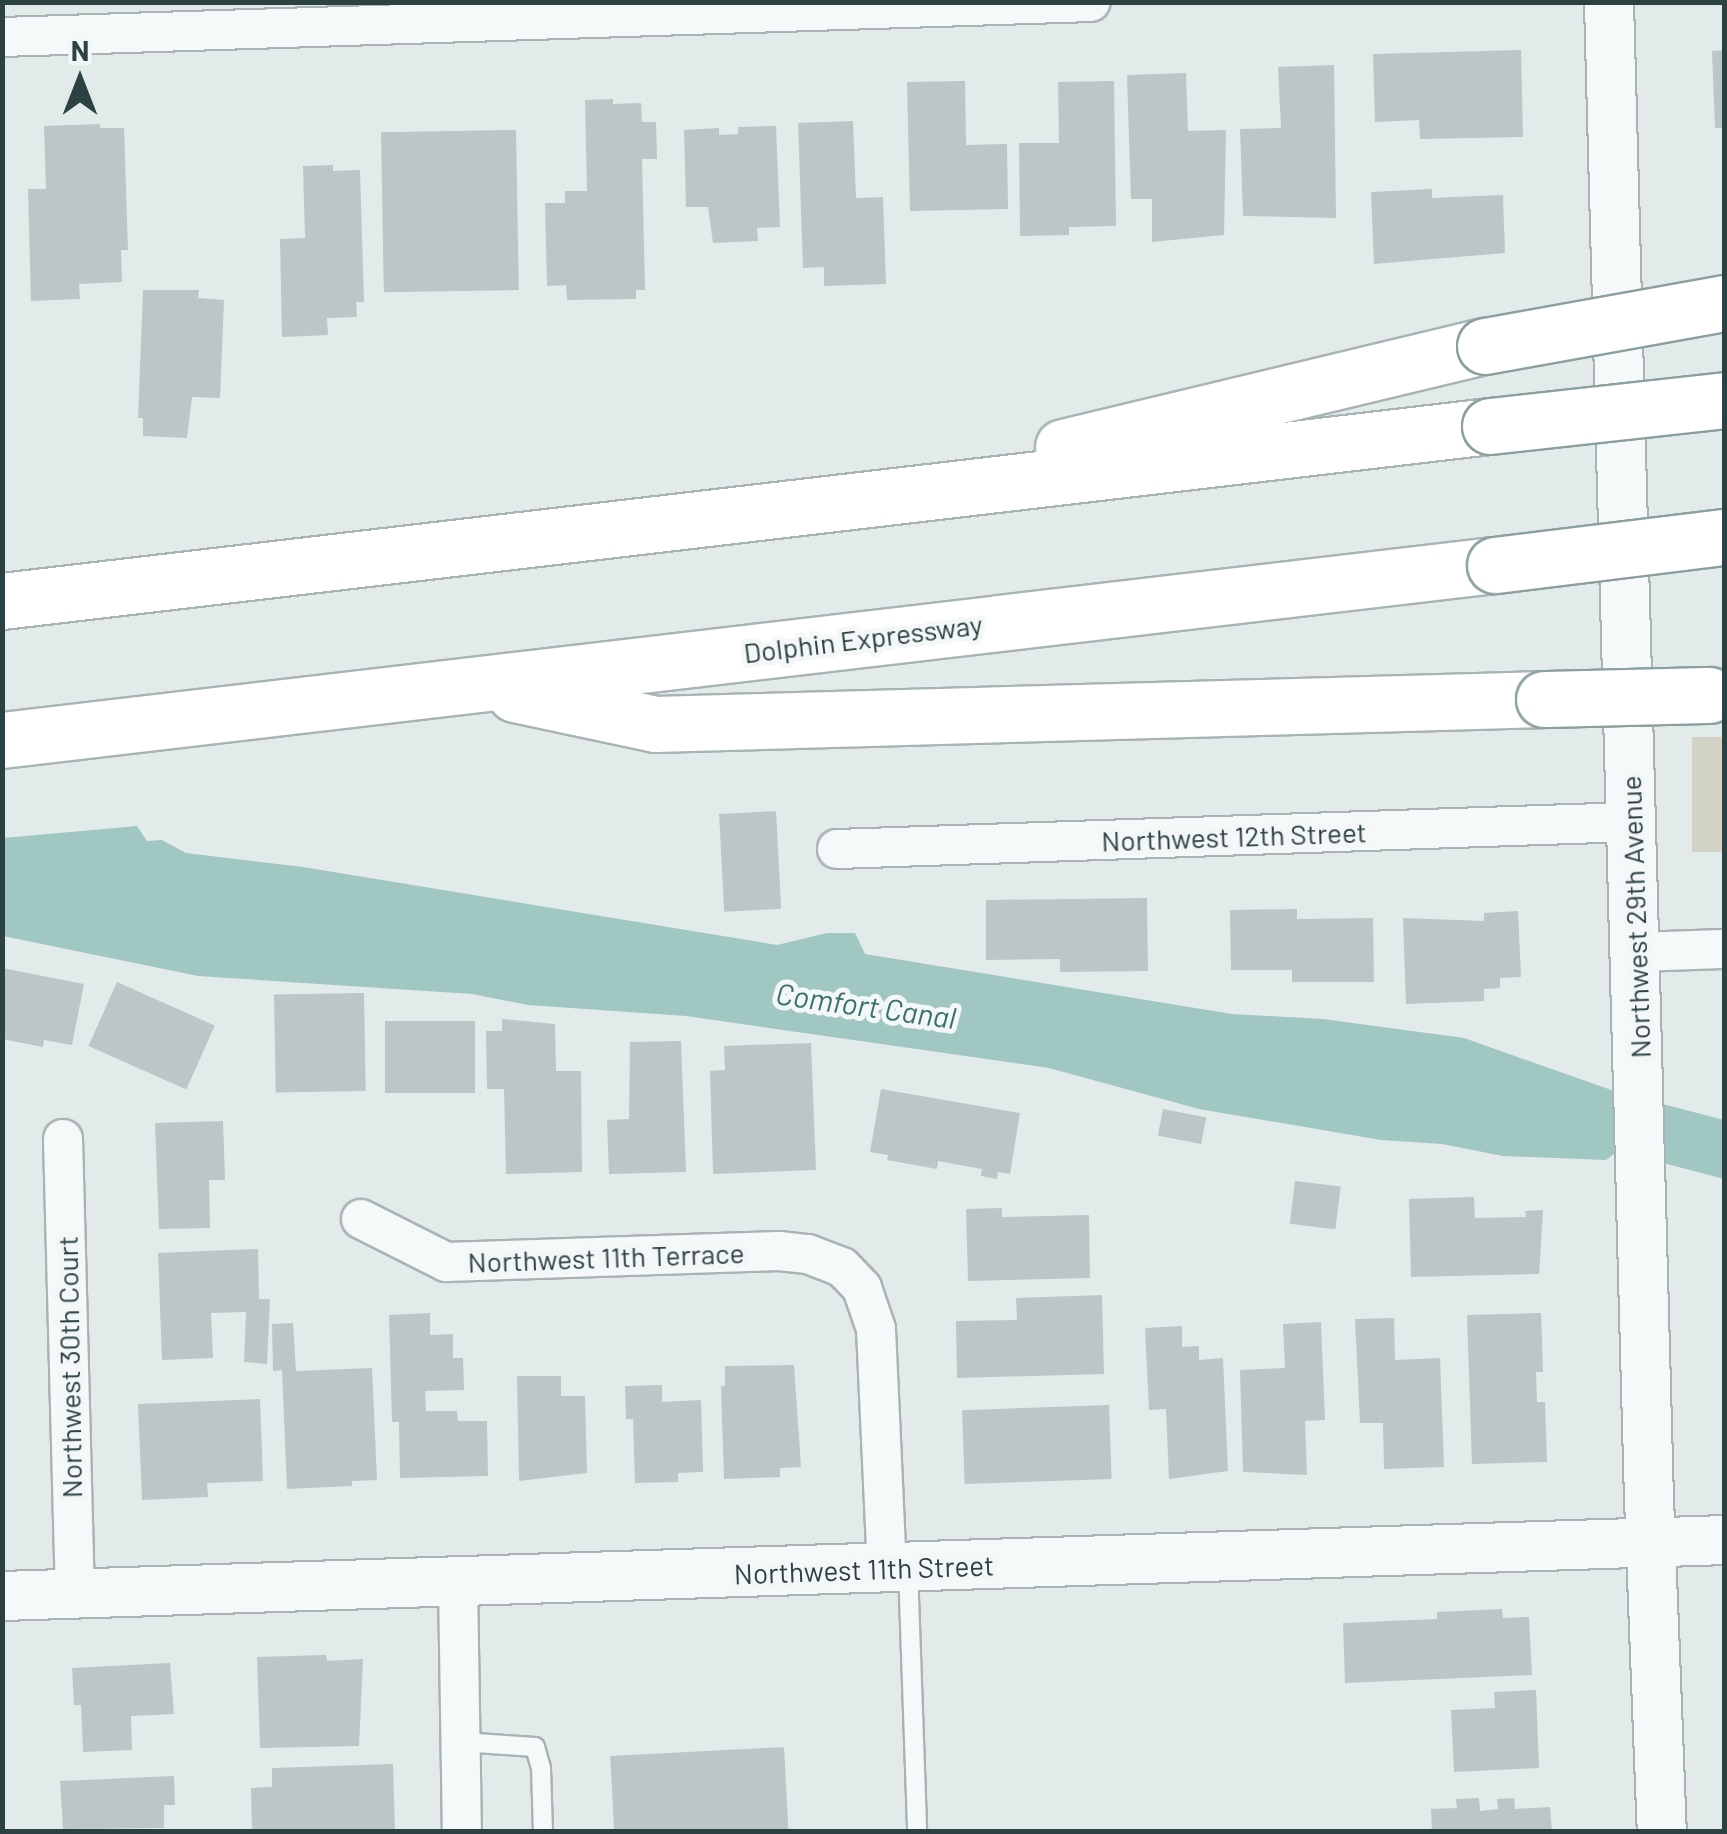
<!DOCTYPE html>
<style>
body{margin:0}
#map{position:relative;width:1727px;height:1834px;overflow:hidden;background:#e3eaea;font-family:Barlow,sans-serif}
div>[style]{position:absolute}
.green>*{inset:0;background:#d2d3c5;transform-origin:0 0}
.water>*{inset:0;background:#a1c7c2}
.building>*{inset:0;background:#bbc6c6;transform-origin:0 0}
.roads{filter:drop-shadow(2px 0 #a8b4b4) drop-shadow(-2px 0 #a8b4b4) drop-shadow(0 2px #a8b4b4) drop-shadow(0 -2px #a8b4b4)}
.service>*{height:18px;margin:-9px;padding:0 9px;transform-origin:9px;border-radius:9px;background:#f6f9f9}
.minor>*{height:38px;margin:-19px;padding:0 19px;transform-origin:19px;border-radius:19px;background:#f6f9f9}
.tertiary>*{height:48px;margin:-24px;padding:0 24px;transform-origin:24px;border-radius:24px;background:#f6f9f9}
.motorway>*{height:55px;margin:-27.5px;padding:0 27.5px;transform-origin:27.5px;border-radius:27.5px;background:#fff}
.bridges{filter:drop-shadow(2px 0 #8c9f9f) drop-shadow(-2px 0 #8c9f9f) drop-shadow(0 2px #8c9f9f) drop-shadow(0 -2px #8c9f9f)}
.motorway-bridge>*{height:55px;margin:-27.5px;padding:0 27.5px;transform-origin:27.5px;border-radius:27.5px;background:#fff}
span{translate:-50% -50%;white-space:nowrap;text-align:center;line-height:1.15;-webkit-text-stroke:10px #f3f7f7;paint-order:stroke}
.street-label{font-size:28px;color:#2c4141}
.water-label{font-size:30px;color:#3a716c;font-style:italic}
.frame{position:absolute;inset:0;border:5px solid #2c4141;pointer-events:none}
.north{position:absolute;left:30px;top:30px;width:100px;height:100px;-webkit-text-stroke:8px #f3f7f7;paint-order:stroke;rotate:0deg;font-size:28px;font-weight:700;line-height:40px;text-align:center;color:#2c4141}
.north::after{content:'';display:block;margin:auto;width:35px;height:45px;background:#2c4141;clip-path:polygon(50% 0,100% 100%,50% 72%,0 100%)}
</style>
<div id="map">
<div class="green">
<i style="left:1692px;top:737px;width:32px;height:115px"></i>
</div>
<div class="water">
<i style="clip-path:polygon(137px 826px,147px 841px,162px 840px,186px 853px,303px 867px,777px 945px,827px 933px,855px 933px,865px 954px,1232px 1014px,1323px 1019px,1464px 1038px,1617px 1092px,1724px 1120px,1724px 1179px,1618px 1151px,1606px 1160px,1503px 1156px,1442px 1144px,1381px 1140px,1199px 1109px,1049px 1068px,686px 1016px,528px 1005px,472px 994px,198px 976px,3px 936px,3px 838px)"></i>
</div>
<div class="building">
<i style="clip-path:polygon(1521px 50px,1523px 137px,1420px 139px,1419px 120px,1375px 122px,1373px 54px)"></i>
<i style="clip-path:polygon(1724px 50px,1724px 128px,1715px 128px,1712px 51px)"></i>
<i style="clip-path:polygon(1334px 65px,1336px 218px,1243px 216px,1240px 129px,1281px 128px,1278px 67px)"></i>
<i style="clip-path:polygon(1186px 73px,1188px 131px,1226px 130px,1224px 235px,1152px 242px,1152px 199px,1131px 199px,1127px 75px)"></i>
<i style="clip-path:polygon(965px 81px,966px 145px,1007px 144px,1008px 209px,910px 211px,907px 82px)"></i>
<i style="clip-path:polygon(1114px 81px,1116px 226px,1069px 227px,1069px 235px,1020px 236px,1019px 143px,1059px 143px,1058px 82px)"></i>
<i style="clip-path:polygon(613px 99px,613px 104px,641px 103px,642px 122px,656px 122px,657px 159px,642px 159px,645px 290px,636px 290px,636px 299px,567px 300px,566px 285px,547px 286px,545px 203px,565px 203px,565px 191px,587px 191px,585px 100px)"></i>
<i style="clip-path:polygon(853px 121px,856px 198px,883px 197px,886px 284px,824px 286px,824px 267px,803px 268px,798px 123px)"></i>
<i style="clip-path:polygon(100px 124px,100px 128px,124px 128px,128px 250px,121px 250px,122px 282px,79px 284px,80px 299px,31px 301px,28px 189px,46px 189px,44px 126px)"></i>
<i style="clip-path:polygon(776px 126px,780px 227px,757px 228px,758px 241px,713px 243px,708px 207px,686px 207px,684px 130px,719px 128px,719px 135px,738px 134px,738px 127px)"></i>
<i style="left:516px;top:130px;width:160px;height:135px;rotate:89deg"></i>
<i style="clip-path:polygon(333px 165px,333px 171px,360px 170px,364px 302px,356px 302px,357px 317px,327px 318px,328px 335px,282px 337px,280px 239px,305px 238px,303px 166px)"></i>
<i style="clip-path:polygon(1432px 189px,1432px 198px,1503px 195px,1505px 253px,1374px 264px,1371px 192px)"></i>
<i style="clip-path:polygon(143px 290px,199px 290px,198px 298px,224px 300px,220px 398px,192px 397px,187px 438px,143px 436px,143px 418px,138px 418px)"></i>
<i style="left:776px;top:811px;width:98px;height:57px;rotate:87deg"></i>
<i style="clip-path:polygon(1147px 898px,1148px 971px,1060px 972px,1060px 959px,986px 960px,986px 900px)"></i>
<i style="clip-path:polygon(1297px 909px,1297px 919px,1373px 918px,1374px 982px,1292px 982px,1292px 970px,1231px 970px,1230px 910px)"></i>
<i style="clip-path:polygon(1518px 911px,1521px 977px,1500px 978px,1500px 988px,1484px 989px,1484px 1001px,1406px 1004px,1403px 918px,1484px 921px,1484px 913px)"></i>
<i style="clip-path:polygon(2px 968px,84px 984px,72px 1045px,44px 1040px,43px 1047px,2px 1039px)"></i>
<i style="left:117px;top:982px;width:107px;height:70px;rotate:24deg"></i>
<i style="left:364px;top:993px;width:98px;height:90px;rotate:89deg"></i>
<i style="clip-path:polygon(502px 1019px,555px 1024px,556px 1071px,581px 1071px,582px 1172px,506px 1174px,504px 1089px,487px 1089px,486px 1031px,502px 1031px)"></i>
<i style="left:385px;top:1021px;width:90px;height:72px"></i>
<i style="clip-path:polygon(681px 1041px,686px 1172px,609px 1174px,607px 1120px,629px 1119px,630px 1042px)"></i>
<i style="clip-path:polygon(811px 1043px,816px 1170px,713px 1174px,710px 1071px,725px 1070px,724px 1046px)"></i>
<i style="clip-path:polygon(881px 1089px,1020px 1113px,1010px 1174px,998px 1172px,997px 1179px,981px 1176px,982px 1169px,938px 1161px,937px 1169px,887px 1160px,888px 1155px,870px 1152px)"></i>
<i style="left:1163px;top:1109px;width:44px;height:27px;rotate:11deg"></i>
<i style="clip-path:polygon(223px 1121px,225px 1180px,209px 1180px,210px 1228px,159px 1229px,155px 1123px)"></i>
<i style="left:1295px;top:1181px;width:46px;height:43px;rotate:7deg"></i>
<i style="clip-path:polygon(1474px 1197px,1475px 1218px,1526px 1217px,1525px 1211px,1543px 1210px,1539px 1274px,1411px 1277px,1409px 1199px)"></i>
<i style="clip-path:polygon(1002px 1208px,1002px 1217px,1089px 1215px,1090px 1278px,968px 1281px,966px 1209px)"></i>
<i style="clip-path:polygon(258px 1249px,259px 1299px,270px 1299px,267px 1364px,244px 1362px,246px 1312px,211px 1313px,213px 1358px,162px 1360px,158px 1253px)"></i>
<i style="clip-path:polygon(1102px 1295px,1104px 1374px,957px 1378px,956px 1321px,1017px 1320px,1016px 1298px)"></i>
<i style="clip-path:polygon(430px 1313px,430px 1335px,453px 1334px,453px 1358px,463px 1358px,464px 1390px,425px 1391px,426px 1411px,457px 1411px,458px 1421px,487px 1421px,488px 1476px,400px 1478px,399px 1422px,392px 1422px,389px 1315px)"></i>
<i style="clip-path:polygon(1541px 1313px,1543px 1372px,1536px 1372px,1537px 1402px,1545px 1402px,1547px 1462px,1472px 1464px,1467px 1315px)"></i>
<i style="clip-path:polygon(1394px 1318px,1395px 1360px,1440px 1358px,1444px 1467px,1384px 1469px,1383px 1423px,1360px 1423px,1355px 1319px)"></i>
<i style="clip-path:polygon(1321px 1322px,1325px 1420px,1305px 1421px,1307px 1475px,1243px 1472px,1240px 1370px,1285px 1368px,1283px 1324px)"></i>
<i style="clip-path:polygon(293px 1323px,296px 1371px,372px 1368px,377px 1480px,352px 1481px,352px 1486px,287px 1489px,282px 1370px,273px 1371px,272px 1324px)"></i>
<i style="clip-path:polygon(1182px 1326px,1182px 1347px,1199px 1346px,1199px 1360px,1223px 1358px,1228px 1471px,1169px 1479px,1166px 1409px,1149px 1410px,1145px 1328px)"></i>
<i style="clip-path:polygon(794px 1365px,801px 1467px,780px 1468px,780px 1477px,724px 1479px,721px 1386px,725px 1386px,725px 1366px)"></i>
<i style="clip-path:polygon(517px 1376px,561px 1376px,561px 1396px,585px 1396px,587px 1473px,519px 1481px)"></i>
<i style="clip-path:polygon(662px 1385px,662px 1402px,701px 1400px,703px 1472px,678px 1473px,678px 1482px,635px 1483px,633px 1419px,626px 1419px,625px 1386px)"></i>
<i style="clip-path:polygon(260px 1399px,263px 1481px,207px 1483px,208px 1497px,142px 1500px,138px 1404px)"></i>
<i style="left:1109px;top:1405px;width:74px;height:147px;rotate:88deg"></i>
<i style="clip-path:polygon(1502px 1609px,1503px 1618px,1529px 1617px,1532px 1675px,1345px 1683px,1343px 1623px,1437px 1619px,1437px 1612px)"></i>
<i style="clip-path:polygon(326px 1655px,327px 1661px,363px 1659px,359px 1746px,260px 1748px,257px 1657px)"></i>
<i style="clip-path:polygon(170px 1663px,174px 1714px,131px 1716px,132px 1750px,83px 1752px,81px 1705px,74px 1705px,72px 1668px)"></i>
<i style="clip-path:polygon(1536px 1690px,1539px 1768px,1454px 1772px,1451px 1710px,1495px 1708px,1494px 1692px)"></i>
<i style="left:784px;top:1747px;width:85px;height:174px;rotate:87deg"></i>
<i style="clip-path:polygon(393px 1764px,395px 1832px,252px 1832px,251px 1788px,272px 1787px,272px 1768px)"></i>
<i style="clip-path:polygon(174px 1776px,175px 1805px,164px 1805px,164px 1828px,63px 1829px,60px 1781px)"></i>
<i style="clip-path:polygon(1479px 1798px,1480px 1811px,1498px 1809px,1497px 1799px,1514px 1798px,1515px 1809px,1550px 1807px,1552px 1832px,1432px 1832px,1431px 1809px,1457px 1808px,1456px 1799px)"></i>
</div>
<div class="roads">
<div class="service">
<i style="left:908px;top:1568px;width:264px;rotate:88deg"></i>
<i style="left:461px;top:1742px;width:74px;rotate:3.9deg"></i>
<i style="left:535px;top:1747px;width:22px;rotate:74deg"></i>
<i style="left:541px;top:1768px;width:64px;rotate:88.2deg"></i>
</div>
<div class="minor">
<i style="left:2px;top:37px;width:1089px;rotate:-1.84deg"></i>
<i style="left:837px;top:849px;width:794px;rotate:-1.95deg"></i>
<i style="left:1636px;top:952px;width:88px;rotate:-2deg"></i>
<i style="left:63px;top:1139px;width:456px;rotate:88.5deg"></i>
<i style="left:361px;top:1219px;width:95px;rotate:26.8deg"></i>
<i style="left:446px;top:1262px;width:333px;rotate:-1.9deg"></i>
<i style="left:779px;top:1251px;width:29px;rotate:6deg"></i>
<i style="left:808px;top:1254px;width:36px;rotate:21deg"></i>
<i style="left:842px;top:1267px;width:29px;rotate:46deg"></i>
<i style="left:862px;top:1288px;width:43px;rotate:71.1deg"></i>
<i style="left:876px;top:1329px;width:239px;rotate:87.4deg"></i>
<i style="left:458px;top:1583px;width:249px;rotate:89.1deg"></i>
</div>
<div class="tertiary">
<i style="left:1609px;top:2px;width:1497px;rotate:88.47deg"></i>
<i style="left:1649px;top:1498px;width:334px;rotate:87.8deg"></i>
<i style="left:2px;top:1596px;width:1723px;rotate:-1.86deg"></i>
</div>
<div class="motorway">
<i style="left:1063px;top:447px;width:434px;rotate:-13.5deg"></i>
<i style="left:2px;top:601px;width:1498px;rotate:-6.71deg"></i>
<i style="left:515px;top:694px;width:143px;rotate:12.1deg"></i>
<i style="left:655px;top:724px;width:889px;rotate:-1.61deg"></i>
<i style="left:2px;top:740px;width:1503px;rotate:-6.69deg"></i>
</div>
</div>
<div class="bridges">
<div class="motorway-bridge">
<i style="left:1485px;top:346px;width:243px;rotate:-10.2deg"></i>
<i style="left:1490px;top:426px;width:235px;rotate:-6.3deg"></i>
<i style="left:1495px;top:565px;width:231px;rotate:-7deg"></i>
<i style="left:1544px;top:699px;width:165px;rotate:-1.4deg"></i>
</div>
</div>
<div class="street-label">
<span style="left:863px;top:638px;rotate:-7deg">Dolphin Expressway</span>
<span style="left:1234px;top:836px;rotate:-2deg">Northwest 12th Street</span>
<span style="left:1635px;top:917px;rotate:-92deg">Northwest 29th Avenue</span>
<span style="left:606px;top:1257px;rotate:-2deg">Northwest 11th Terrace</span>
<span style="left:69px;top:1367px;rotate:-91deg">Northwest 30th Court</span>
<span style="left:864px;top:1569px;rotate:-2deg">Northwest 11th Street</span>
</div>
<div class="water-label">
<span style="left:866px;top:1005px;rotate:8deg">Comfort Canal</span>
</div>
<div class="frame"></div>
<div class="north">N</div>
</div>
